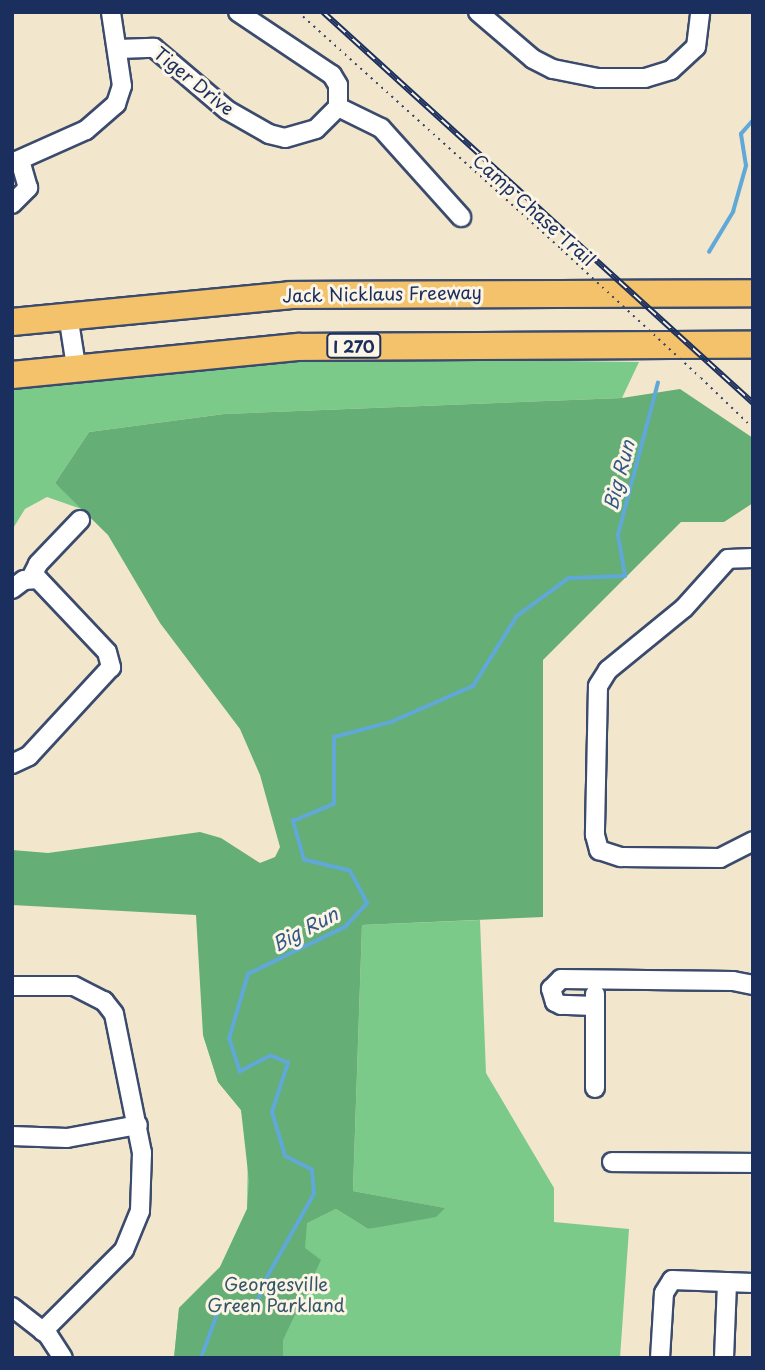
<!DOCTYPE html>
<style>
body{margin:0}
#map{position:relative;width:765px;height:1370px;overflow:hidden;background:#f2e7cc;font-family:"Playpen Sans",sans-serif}
div>[style]{position:absolute}
.green>*{inset:0;background:#7cca89}
.forest>*{inset:0;background:#65ae75}
.stream>*{height:3.5px;margin:-1.75px;padding:0 1.75px;transform-origin:1.75px;border-radius:1.75px;background:#60a8d7}
.path>*{height:2px;margin-top:-1px;transform-origin:0;background:repeating-linear-gradient(90deg,#3b4b6e 0 2px,transparent 0 7px)}
.roads{filter:drop-shadow(2px 0 #3b4b6e) drop-shadow(-2px 0 #3b4b6e) drop-shadow(0 2px #3b4b6e) drop-shadow(0 -2px #3b4b6e)}
.minor>*{height:18px;margin:-9px;padding:0 9px;transform-origin:9px;border-radius:9px;background:#fff}
.highway>*{height:26px;margin:-13px;padding:0 13px;transform-origin:13px;border-radius:13px;background:#f3c26a}
.rail>*{height:6px;margin-top:-3px;transform-origin:0;background:repeating-linear-gradient(90deg,#fcf5e5 0 10px,#1b2f5e 0 20px);box-sizing:border-box;border-block:2px solid #1b2f5e}
.path-bridge>*{height:2px;margin-top:-1px;transform-origin:0;background:repeating-linear-gradient(90deg,#3b4b6e 0 2px,transparent 0 7px)}
span{translate:-50% -50%;white-space:nowrap;text-align:center;line-height:1.15;-webkit-text-stroke:6px #fcf5e5;paint-order:stroke}
.shield-label span{padding:2px 5px;background:#fcf5e5;border:2px solid;border-radius:5px;-webkit-text-stroke-width:0}
.shield-label{font-size:16px;color:#1b2f5e;font-weight:700}
.street-label{font-size:18px;color:#1b2f5e}
.park-label{font-size:18px;color:#335669}
.water-label{font-size:19px;color:#335988;font-style:italic}
.frame{position:absolute;inset:0;border:14px solid #1b2f5e;pointer-events:none}
</style>
<div id="map">
<div class="green">
<i style="clip-path:polygon(349px 358px,639px 362px,622px 398px,224px 414px,89px 432px,55px 483px,87px 511px,47px 497px,25px 509px,12px 530px,12px 389px,165px 369px)"></i>
<i style="clip-path:polygon(480px 920px,486px 1073px,554px 1188px,554px 1222px,629px 1229px,620px 1358px,174px 1358px,179px 1308px,220px 1267px,247px 1209px,248px 1144px,241px 1110px,218px 1082px,203px 1035px,306px 1223px,336px 1209px,368px 1229px,444px 1208px,353px 1191px,362px 925px)"></i>
</div>
<div class="forest">
<i style="clip-path:polygon(680px 389px,753px 438px,753px 503px,724px 522px,681px 522px,543px 660px,543px 917px,362px 925px,353px 1191px,445px 1208px,436px 1217px,368px 1229px,336px 1209px,307px 1223px,305px 1248px,321px 1260px,283px 1340px,283px 1358px,174px 1358px,179px 1308px,220px 1267px,247px 1209px,249px 1181px,241px 1110px,218px 1082px,203px 1035px,196px 915px,12px 905px,12px 850px,48px 853px,200px 832px,221px 838px,260px 863px,275px 857px,280px 847px,260px 775px,240px 729px,160px 623px,108px 535px,55px 483px,89px 432px,224px 414px,622px 398px)"></i>
</div>
<div class="stream">
<i style="left:709px;top:252px;width:47px;rotate:-59deg"></i>
<i style="left:733px;top:212px;width:48px;rotate:-74.2deg"></i>
<i style="left:746px;top:166px;width:32px;rotate:-99deg"></i>
<i style="left:741px;top:134px;width:18px;rotate:-49deg"></i>
<i style="left:201px;top:1358px;width:55px;rotate:-69.9deg"></i>
<i style="left:220px;top:1306px;width:34px;rotate:8deg"></i>
<i style="left:254px;top:1311px;width:36px;rotate:-69deg"></i>
<i style="left:267px;top:1277px;width:95px;rotate:-60.5deg"></i>
<i style="left:314px;top:1194px;width:24px;rotate:-95deg"></i>
<i style="left:312px;top:1170px;width:30px;rotate:-153deg"></i>
<i style="left:285px;top:1156px;width:46px;rotate:-106.5deg"></i>
<i style="left:272px;top:1112px;width:52px;rotate:-71.9deg"></i>
<i style="left:288px;top:1063px;width:18px;rotate:-158deg"></i>
<i style="left:271px;top:1056px;width:35px;rotate:153deg"></i>
<i style="left:240px;top:1072px;width:35px;rotate:-108deg"></i>
<i style="left:229px;top:1039px;width:68px;rotate:-73.7deg"></i>
<i style="left:248px;top:974px;width:108px;rotate:-25.9deg"></i>
<i style="left:345px;top:927px;width:33px;rotate:-47deg"></i>
<i style="left:367px;top:903px;width:36px;rotate:-118deg"></i>
<i style="left:350px;top:871px;width:47px;rotate:-166.6deg"></i>
<i style="left:304px;top:860px;width:41px;rotate:-105.8deg"></i>
<i style="left:293px;top:821px;width:44px;rotate:-22.5deg"></i>
<i style="left:334px;top:804px;width:67px;rotate:-90deg"></i>
<i style="left:334px;top:737px;width:59px;rotate:-14.7deg"></i>
<i style="left:391px;top:722px;width:90px;rotate:-23.7deg"></i>
<i style="left:473px;top:686px;width:83px;rotate:-57.8deg"></i>
<i style="left:517px;top:616px;width:64px;rotate:-36.2deg"></i>
<i style="left:569px;top:578px;width:56px;rotate:-2deg"></i>
<i style="left:625px;top:576px;width:42px;rotate:-99.7deg"></i>
<i style="left:618px;top:535px;width:157px;rotate:-75.3deg"></i>
</div>
<div class="path">
<i style="left:298px;top:12px;width:354px;rotate:42deg"></i>
<i style="left:701px;top:378px;width:72px;rotate:43.9deg"></i>
</div>
<div class="roads">
<div class="minor">
<i style="left:478px;top:12px;width:72px;rotate:40.5deg"></i>
<i style="left:533px;top:59px;width:22px;rotate:27deg"></i>
<i style="left:553px;top:69px;width:46px;rotate:11.3deg"></i>
<i style="left:598px;top:78px;width:47px"></i>
<i style="left:645px;top:78px;width:27px;rotate:-17deg"></i>
<i style="left:671px;top:70px;width:34px;rotate:-43deg"></i>
<i style="left:696px;top:47px;width:35px;rotate:-83deg"></i>
<i style="left:118px;top:49px;width:36px;rotate:-2deg"></i>
<i style="left:154px;top:48px;width:96px;rotate:40.3deg"></i>
<i style="left:227px;top:110px;width:48px;rotate:29.7deg"></i>
<i style="left:269px;top:134px;width:16px;rotate:14deg"></i>
<i style="left:285px;top:138px;width:32px;rotate:-16deg"></i>
<i style="left:316px;top:129px;width:31px;rotate:-45deg"></i>
<i style="left:338px;top:107px;width:22px;rotate:-90deg"></i>
<i style="left:338px;top:85px;width:12px;rotate:-121deg"></i>
<i style="left:332px;top:75px;width:113px;rotate:-146.2deg"></i>
<i style="left:338px;top:107px;width:48px;rotate:26deg"></i>
<i style="left:381px;top:128px;width:120px;rotate:48deg"></i>
<i style="left:12px;top:163px;width:81px;rotate:-24deg"></i>
<i style="left:86px;top:130px;width:40px;rotate:-41deg"></i>
<i style="left:116px;top:104px;width:19px;rotate:-72deg"></i>
<i style="left:122px;top:86px;width:75px;rotate:-98.5deg"></i>
<i style="left:12px;top:204px;width:23px;rotate:-45deg"></i>
<i style="left:28px;top:188px;width:29px;rotate:-106deg"></i>
<i style="left:68px;top:315px;width:52px;rotate:81.1deg"></i>
<i style="left:753px;top:558px;width:25px;rotate:178deg"></i>
<i style="left:728px;top:559px;width:66px;rotate:131.9deg"></i>
<i style="left:684px;top:608px;width:98px;rotate:140.8deg"></i>
<i style="left:608px;top:670px;width:19px;rotate:122deg"></i>
<i style="left:598px;top:686px;width:149px;rotate:91.2deg"></i>
<i style="left:595px;top:835px;width:16px;rotate:75deg"></i>
<i style="left:599px;top:850px;width:23px;rotate:18deg"></i>
<i style="left:621px;top:857px;width:99px;rotate:0.6deg"></i>
<i style="left:720px;top:858px;width:37px;rotate:-27deg"></i>
<i style="left:31px;top:578px;width:16px;rotate:-63deg"></i>
<i style="left:38px;top:564px;width:61px;rotate:-46.3deg"></i>
<i style="left:12px;top:589px;width:15px;rotate:-37deg"></i>
<i style="left:24px;top:580px;width:14px;rotate:-4deg"></i>
<i style="left:38px;top:579px;width:100px;rotate:46.6deg"></i>
<i style="left:107px;top:652px;width:16px;rotate:75deg"></i>
<i style="left:111px;top:667px;width:121px;rotate:132.7deg"></i>
<i style="left:29px;top:756px;width:19px;rotate:155deg"></i>
<i style="left:12px;top:986px;width:62px"></i>
<i style="left:74px;top:986px;width:34px;rotate:27deg"></i>
<i style="left:104px;top:1001px;width:16px;rotate:52deg"></i>
<i style="left:114px;top:1014px;width:142px;rotate:78.6deg"></i>
<i style="left:142px;top:1153px;width:58px;rotate:92deg"></i>
<i style="left:140px;top:1211px;width:42px;rotate:112.3deg"></i>
<i style="left:124px;top:1250px;width:115px;rotate:135deg"></i>
<i style="left:595px;top:994px;width:94px;rotate:90deg"></i>
<i style="left:594px;top:1006px;width:33px;rotate:-178deg"></i>
<i style="left:561px;top:1005px;width:7px;rotate:-153deg"></i>
<i style="left:555px;top:1002px;width:14px;rotate:-107deg"></i>
<i style="left:551px;top:989px;width:14px;rotate:-45deg"></i>
<i style="left:561px;top:979px;width:172px;rotate:0.7deg"></i>
<i style="left:733px;top:981px;width:20px;rotate:11deg"></i>
<i style="left:12px;top:1136px;width:55px;rotate:2.1deg"></i>
<i style="left:67px;top:1138px;width:72px;rotate:-10.4deg"></i>
<i style="left:612px;top:1162px;width:141px;rotate:0.4deg"></i>
<i style="left:12px;top:1307px;width:46px;rotate:37.9deg"></i>
<i style="left:48px;top:1335px;width:27px;rotate:57deg"></i>
<i style="left:660px;top:1358px;width:65px;rotate:-86.5deg"></i>
<i style="left:664px;top:1293px;width:15px;rotate:-58deg"></i>
<i style="left:672px;top:1280px;width:81px;rotate:2.1deg"></i>
<i style="left:724px;top:1358px;width:76px;rotate:-87.7deg"></i>
</div>
<div class="highway">
<i style="left:12px;top:322px;width:279px;rotate:-5.5deg"></i>
<i style="left:290px;top:295px;width:463px;rotate:-0.2deg"></i>
<i style="left:12px;top:375px;width:289px;rotate:-5.6deg"></i>
<i style="left:300px;top:347px;width:453px;rotate:-0.3deg"></i>
</div>
</div>
<div class="rail">
<i style="left:323px;top:12px;width:581px;rotate:42.28deg"></i>
</div>
<div class="path-bridge">
<i style="left:561px;top:249px;width:190px;rotate:42.7deg"></i>
</div>
<div class="shield-label">
<span style="left:354px;top:346px">I 270</span>
</div>
<div class="street-label">
<span style="left:194px;top:81px;rotate:39deg">Tiger Drive</span>
<span style="left:534px;top:210px;rotate:42deg">Camp Chase Trail</span>
<span style="left:382px;top:294px;rotate:-1deg">Jack Nicklaus Freeway</span>
</div>
<div class="park-label">
<span style="left:276px;top:1295px">Georgesville<br>Green Parkland</span>
</div>
<div class="water-label">
<span style="left:619px;top:475px;rotate:-75deg">Big Run</span>
<span style="left:305px;top:929px;rotate:-28deg">Big Run</span>
</div>
<div class="frame"></div>
</div>
